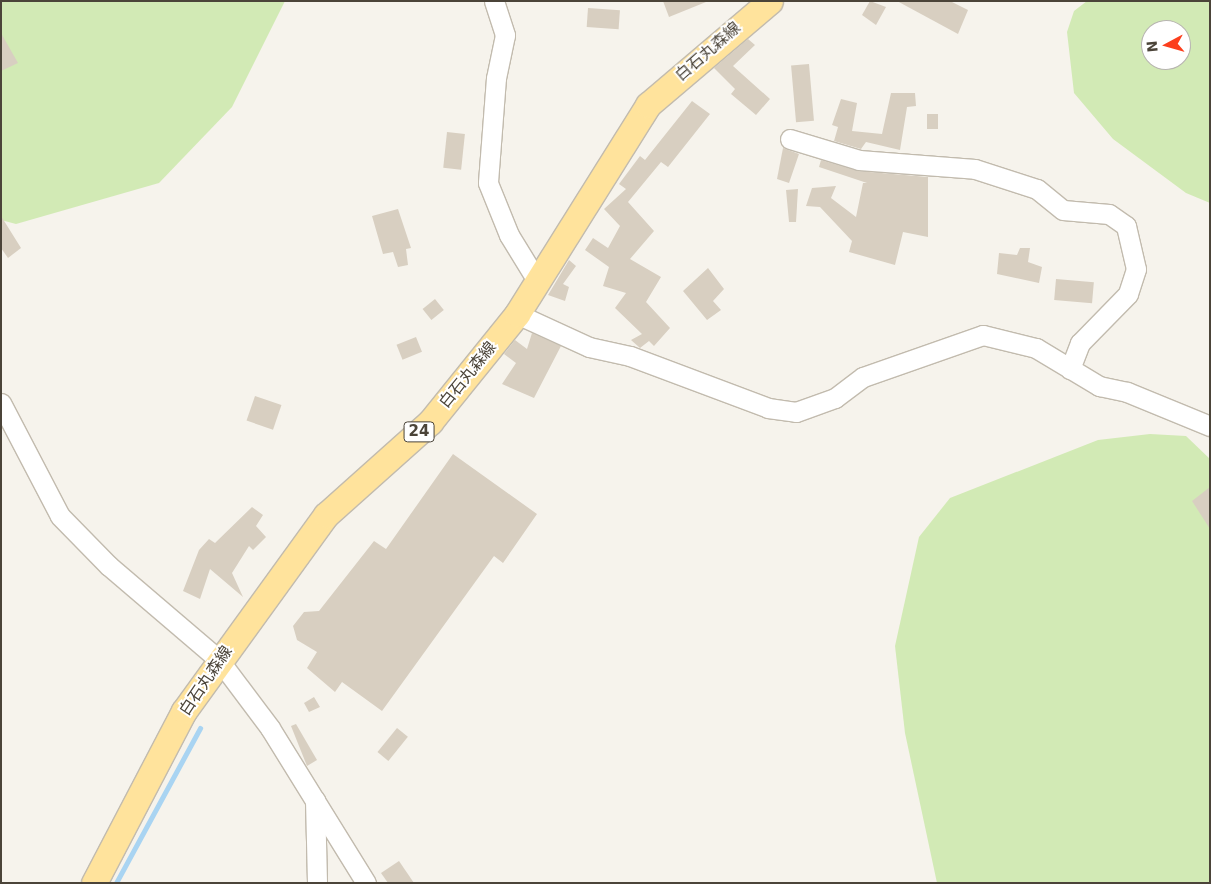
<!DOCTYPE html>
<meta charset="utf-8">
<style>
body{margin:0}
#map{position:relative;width:1211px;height:884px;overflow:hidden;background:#f6f3ec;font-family:"DejaVu Sans","Noto Sans JP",sans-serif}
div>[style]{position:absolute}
.green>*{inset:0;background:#d2eab5}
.stream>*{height:4.5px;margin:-2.25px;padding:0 2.25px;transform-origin:2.25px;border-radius:2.25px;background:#a9d4f2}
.building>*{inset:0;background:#d8cfc1;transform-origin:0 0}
.roads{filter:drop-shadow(1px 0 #c2bbae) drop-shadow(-1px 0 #c2bbae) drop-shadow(0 1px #c2bbae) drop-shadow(0 -1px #c2bbae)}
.minor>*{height:19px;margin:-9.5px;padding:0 9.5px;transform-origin:9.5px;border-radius:9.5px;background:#fff}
.major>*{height:25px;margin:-12.5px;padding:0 12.5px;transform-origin:12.5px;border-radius:12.5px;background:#ffe39c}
span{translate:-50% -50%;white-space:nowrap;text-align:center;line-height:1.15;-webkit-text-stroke:4px #fff;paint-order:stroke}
.shield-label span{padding:1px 4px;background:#fff;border:1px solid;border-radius:4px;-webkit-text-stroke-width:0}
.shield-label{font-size:15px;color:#4b4439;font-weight:700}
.street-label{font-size:16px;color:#4b4439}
.frame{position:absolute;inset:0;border:2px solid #4b4439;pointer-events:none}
.north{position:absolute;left:1141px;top:20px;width:50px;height:50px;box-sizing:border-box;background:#fff;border:1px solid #b7b4b0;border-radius:50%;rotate:264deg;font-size:14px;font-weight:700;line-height:20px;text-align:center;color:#4b4439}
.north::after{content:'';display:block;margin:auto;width:18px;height:22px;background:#fc3f1d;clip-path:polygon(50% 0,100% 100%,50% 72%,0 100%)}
</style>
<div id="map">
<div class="green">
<i style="clip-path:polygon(1px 1px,285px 1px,232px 107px,159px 183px,16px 224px,1px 220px)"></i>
<i style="clip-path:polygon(evenodd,1087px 1px,1210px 1px,1210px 203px,1186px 193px,1113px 139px,1074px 93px,1067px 32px,1074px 11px,1087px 1px,1151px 30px,1181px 30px,1181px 60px,1151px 60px,1151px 30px)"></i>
<i style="clip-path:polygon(1150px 434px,1186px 436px,1210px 459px,1210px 883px,937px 883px,905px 733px,895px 646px,919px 537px,950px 498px,1098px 440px)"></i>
</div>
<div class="stream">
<i style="left:116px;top:883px;width:176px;rotate:-61.5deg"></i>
</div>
<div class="building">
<i style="clip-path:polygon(663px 1px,706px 1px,706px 2px,669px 17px)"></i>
<i style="clip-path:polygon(870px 1px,886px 7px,876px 25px,862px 15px)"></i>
<i style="clip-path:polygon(897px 1px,950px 1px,968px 10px,958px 34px)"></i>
<i style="left:588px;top:8px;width:32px;height:19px;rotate:4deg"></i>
<i style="clip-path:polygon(1px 33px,18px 63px,1px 71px)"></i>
<i style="clip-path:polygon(748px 39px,755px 45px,733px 66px,770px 99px,756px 115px,731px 94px,735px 89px,714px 68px)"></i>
<i style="left:809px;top:64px;width:57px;height:18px;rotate:85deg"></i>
<i style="clip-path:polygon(891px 93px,915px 93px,916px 106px,907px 107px,900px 150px,866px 142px,861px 149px,834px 141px,838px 127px,832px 125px,841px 99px,857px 103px,852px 131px,882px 134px)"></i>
<i style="clip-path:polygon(692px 101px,710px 114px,668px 167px,661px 162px,628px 202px,654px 231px,630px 259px,661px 277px,646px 302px,670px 328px,654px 346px,649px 341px,640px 348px,631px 340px,642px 334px,615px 308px,626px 293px,603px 286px,609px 267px,585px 250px,593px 238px,608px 248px,620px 226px,604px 209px,626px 189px,619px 184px,640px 156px,645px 160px)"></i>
<i style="left:927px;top:114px;width:11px;height:15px"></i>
<i style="left:447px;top:132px;width:18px;height:36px;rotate:6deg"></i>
<i style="clip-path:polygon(783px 148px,799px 154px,789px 183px,777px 179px)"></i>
<i style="clip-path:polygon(821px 160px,858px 171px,928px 177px,928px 237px,903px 232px,895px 265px,849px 252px,852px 241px,820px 207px,806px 206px,812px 188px,836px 186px,831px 198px,856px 217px,863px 183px,867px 183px,819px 167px)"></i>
<i style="clip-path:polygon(798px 189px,796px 222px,789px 222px,786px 190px)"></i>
<i style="clip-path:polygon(398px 209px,411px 248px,406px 249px,408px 265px,398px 267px,393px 252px,383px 254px,372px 216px)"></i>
<i style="clip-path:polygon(1px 216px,21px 248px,8px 258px,1px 248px)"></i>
<i style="clip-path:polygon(1020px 248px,1030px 248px,1028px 262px,1042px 267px,1039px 283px,997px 274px,999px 253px,1017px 255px)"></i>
<i style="clip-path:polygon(569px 260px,576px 266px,563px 284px,569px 287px,565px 301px,548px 295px)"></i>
<i style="clip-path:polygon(708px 268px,724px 289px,713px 301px,721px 310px,707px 320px,683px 291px)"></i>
<i style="left:1056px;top:279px;width:38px;height:21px;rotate:5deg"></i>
<i style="left:435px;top:299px;width:14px;height:16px;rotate:51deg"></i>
<i style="clip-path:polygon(532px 333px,561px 346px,534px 398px,502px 384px,516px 363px,504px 354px,515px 340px,527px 349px)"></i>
<i style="left:416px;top:337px;width:16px;height:21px;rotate:68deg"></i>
<i style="left:255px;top:396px;width:28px;height:26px;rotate:19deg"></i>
<i style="clip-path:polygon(453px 454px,537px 514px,503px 563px,494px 556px,382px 711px,342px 682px,335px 692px,307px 668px,317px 652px,297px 640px,293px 626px,304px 612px,319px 611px,374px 541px,386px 549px)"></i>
<i style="clip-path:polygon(1210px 487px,1210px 529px,1192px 501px)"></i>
<i style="clip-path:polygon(252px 507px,263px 515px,256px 526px,266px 537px,253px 550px,249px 546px,232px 573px,243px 597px,210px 569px,200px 599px,183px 591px,199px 550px,209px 539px,215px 543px)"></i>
<i style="clip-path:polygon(314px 697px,320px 707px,309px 712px,304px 703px)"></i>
<i style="clip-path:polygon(296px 724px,317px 760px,307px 766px,291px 726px)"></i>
<i style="left:397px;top:728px;width:14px;height:31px;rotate:39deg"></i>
<i style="clip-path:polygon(399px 861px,414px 883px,388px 883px,381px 873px)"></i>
</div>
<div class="roads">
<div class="minor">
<i style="left:494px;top:1px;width:36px;rotate:72deg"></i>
<i style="left:505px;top:35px;width:44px;rotate:101.8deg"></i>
<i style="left:496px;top:78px;width:105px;rotate:94.4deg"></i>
<i style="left:488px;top:183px;width:56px;rotate:68deg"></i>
<i style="left:509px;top:235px;width:52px;rotate:58.5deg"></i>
<i style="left:790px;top:139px;width:72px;rotate:16.9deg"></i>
<i style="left:859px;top:160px;width:116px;rotate:4.4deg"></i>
<i style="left:975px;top:169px;width:65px;rotate:17.9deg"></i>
<i style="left:1037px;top:189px;width:33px;rotate:39deg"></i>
<i style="left:1063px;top:210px;width:46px;rotate:5deg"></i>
<i style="left:1109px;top:214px;width:21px;rotate:35deg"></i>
<i style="left:1126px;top:226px;width:44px;rotate:76.9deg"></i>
<i style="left:1136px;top:269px;width:26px;rotate:108deg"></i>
<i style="left:1128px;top:294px;width:69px;rotate:134.4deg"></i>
<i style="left:1080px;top:343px;width:28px;rotate:111deg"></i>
<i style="left:517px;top:314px;width:79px;rotate:24.6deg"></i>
<i style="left:589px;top:347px;width:42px;rotate:12.4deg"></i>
<i style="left:630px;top:356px;width:147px;rotate:20.6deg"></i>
<i style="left:768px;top:408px;width:28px;rotate:8deg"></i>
<i style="left:796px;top:412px;width:41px;rotate:-19.7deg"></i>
<i style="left:835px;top:398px;width:35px;rotate:-37deg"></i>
<i style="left:863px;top:377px;width:127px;rotate:-19.3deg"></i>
<i style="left:983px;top:335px;width:55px;rotate:13.8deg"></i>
<i style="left:1036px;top:348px;width:74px;rotate:31.1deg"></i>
<i style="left:1099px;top:386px;width:29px;rotate:12deg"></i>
<i style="left:1127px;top:392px;width:90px;rotate:22.3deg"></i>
<i style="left:1px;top:403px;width:127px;rotate:62.4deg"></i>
<i style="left:60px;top:516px;width:70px;rotate:45.6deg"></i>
<i style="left:109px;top:566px;width:145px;rotate:40.5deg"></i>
<i style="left:219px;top:660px;width:85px;rotate:53.1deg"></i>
<i style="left:270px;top:728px;width:182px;rotate:58.2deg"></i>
<i style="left:315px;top:800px;width:83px;rotate:88.6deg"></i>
</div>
<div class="major">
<i style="left:94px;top:883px;width:194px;rotate:-62.4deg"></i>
<i style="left:184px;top:711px;width:242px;rotate:-54.1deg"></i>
<i style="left:326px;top:515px;width:140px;rotate:-41.8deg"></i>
<i style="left:430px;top:422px;width:139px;rotate:-51.1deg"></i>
<i style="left:517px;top:314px;width:247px;rotate:-57.9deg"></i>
<i style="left:648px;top:105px;width:160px;rotate:-40.4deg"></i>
</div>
</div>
<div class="shield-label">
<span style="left:419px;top:432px">24</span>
</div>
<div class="street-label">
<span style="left:708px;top:52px;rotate:-41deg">白石丸森線</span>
<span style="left:468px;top:375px;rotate:-51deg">白石丸森線</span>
<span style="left:206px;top:681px;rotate:-56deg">白石丸森線</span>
</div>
<div class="frame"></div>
<div class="north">N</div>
</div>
